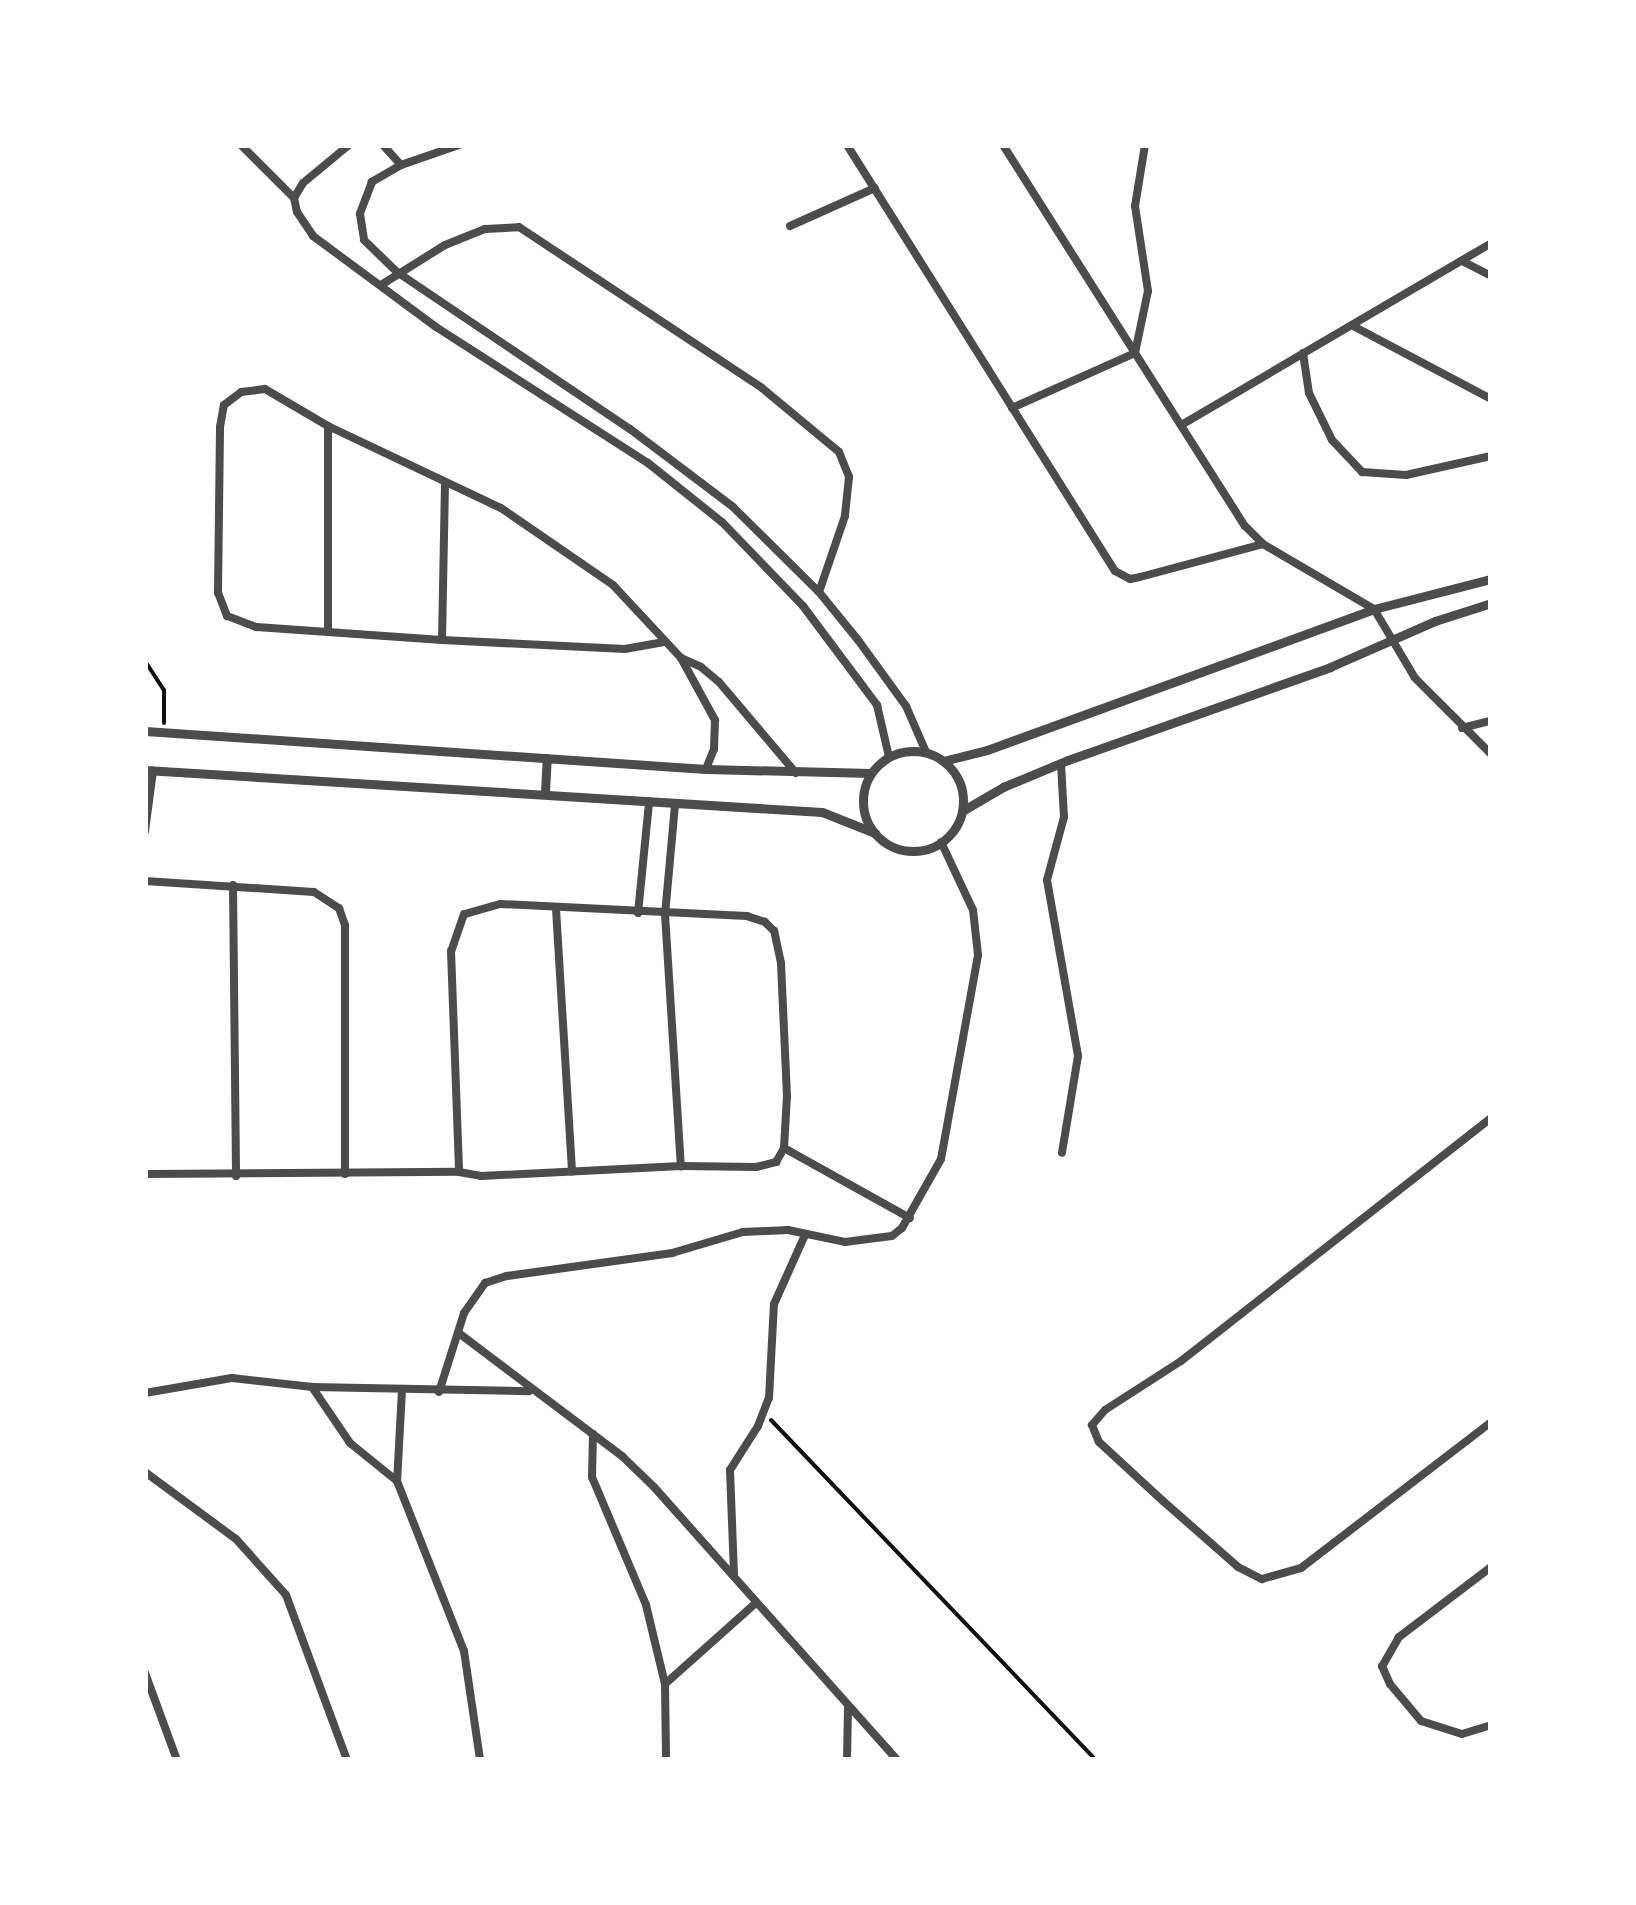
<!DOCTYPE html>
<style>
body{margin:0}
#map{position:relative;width:1636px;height:1905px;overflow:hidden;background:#fff;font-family:Jost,sans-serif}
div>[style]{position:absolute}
.path>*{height:4px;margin:-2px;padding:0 2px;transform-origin:2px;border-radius:2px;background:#111}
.minor>*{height:8px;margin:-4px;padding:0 4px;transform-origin:4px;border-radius:4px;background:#4c4c4c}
.tertiary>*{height:9px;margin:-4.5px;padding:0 4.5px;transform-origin:4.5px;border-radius:4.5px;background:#4c4c4c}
.tertiary>.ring{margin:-4.5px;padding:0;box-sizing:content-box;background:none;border:9px solid #4c4c4c;border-radius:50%}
span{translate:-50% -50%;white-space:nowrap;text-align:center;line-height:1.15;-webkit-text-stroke:9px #fff;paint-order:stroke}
.frame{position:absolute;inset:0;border:148px solid #fff;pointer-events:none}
</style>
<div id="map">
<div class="path">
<i style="left:145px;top:661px;width:35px;rotate:57deg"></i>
<i style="left:164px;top:690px;width:33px;rotate:90deg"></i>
<i style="left:771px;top:1420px;width:470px;rotate:46.3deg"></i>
</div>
<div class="minor">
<i style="left:241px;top:145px;width:75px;rotate:45deg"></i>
<i style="left:383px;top:145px;width:27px;rotate:48deg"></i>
<i style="left:459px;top:145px;width:61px;rotate:161deg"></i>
<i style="left:401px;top:165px;width:34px;rotate:150deg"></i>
<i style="left:372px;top:182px;width:34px;rotate:111deg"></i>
<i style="left:360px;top:214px;width:26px;rotate:81deg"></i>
<i style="left:364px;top:240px;width:46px;rotate:44.1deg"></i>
<i style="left:397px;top:272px;width:281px;rotate:34deg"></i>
<i style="left:630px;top:429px;width:129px;rotate:37.1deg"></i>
<i style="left:733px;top:507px;width:121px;rotate:44.7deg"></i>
<i style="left:819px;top:592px;width:62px;rotate:50.9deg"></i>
<i style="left:858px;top:640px;width:82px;rotate:54deg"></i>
<i style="left:906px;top:706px;width:50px;rotate:66.5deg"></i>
<i style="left:847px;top:145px;width:503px;rotate:57.83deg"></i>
<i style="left:1115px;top:571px;width:17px;rotate:28deg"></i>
<i style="left:1130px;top:579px;width:10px;rotate:-11deg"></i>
<i style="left:1140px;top:577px;width:127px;rotate:-15deg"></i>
<i style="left:1003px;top:145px;width:451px;rotate:57.6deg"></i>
<i style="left:1245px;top:526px;width:25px;rotate:45deg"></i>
<i style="left:1263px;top:544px;width:129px;rotate:30.4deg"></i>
<i style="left:1374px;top:609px;width:80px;rotate:59.3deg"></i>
<i style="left:1415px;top:678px;width:107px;rotate:45deg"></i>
<i style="left:294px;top:198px;width:14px;rotate:78deg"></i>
<i style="left:297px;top:212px;width:29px;rotate:56deg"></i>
<i style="left:313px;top:236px;width:153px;rotate:36.5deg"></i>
<i style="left:436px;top:327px;width:252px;rotate:32.7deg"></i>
<i style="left:648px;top:463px;width:95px;rotate:38.6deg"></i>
<i style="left:722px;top:522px;width:117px;rotate:46deg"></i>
<i style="left:803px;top:606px;width:124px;rotate:53.2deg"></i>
<i style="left:877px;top:705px;width:53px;rotate:77deg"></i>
<i style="left:294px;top:198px;width:17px;rotate:-59deg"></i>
<i style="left:303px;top:183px;width:60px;rotate:-39.6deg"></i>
<i style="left:790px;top:226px;width:93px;rotate:-24.1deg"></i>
<i style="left:1462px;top:261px;width:33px;rotate:27deg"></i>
<i style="left:381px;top:285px;width:75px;rotate:-32deg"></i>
<i style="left:445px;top:245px;width:43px;rotate:-21.8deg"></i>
<i style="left:485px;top:229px;width:34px;rotate:-3deg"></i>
<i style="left:519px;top:227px;width:291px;rotate:33.5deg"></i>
<i style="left:762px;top:388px;width:100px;rotate:39.7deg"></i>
<i style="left:839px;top:452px;width:27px;rotate:68deg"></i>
<i style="left:849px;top:477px;width:39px;rotate:96deg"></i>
<i style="left:845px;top:516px;width:80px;rotate:108.9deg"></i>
<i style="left:1355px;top:327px;width:154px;rotate:27.9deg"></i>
<i style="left:1303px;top:353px;width:40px;rotate:81.5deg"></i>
<i style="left:1309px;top:393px;width:52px;rotate:63.9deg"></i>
<i style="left:1332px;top:440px;width:44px;rotate:46.8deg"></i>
<i style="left:1362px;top:472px;width:44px;rotate:3.9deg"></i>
<i style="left:1406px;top:475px;width:87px;rotate:-12.6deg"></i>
<i style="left:1012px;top:408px;width:135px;rotate:-24.1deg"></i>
<i style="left:1135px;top:353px;width:63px;rotate:-78.2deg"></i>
<i style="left:1148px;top:291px;width:86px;rotate:-98.7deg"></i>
<i style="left:1135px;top:206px;width:62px;rotate:-80.7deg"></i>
<i style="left:1183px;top:424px;width:357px;rotate:-30.4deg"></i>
<i style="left:328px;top:426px;width:205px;rotate:90deg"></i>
<i style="left:442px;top:640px;width:157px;rotate:-88.9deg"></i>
<i style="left:664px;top:642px;width:40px;rotate:170deg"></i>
<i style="left:625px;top:649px;width:183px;rotate:-177.2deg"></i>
<i style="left:442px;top:640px;width:186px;rotate:-176deg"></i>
<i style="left:256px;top:627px;width:31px;rotate:-159deg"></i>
<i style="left:227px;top:616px;width:25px;rotate:-111deg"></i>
<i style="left:218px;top:593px;width:166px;rotate:-89.3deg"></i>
<i style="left:220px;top:427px;width:22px;rotate:-80deg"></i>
<i style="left:224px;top:405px;width:21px;rotate:-37deg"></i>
<i style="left:241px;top:392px;width:24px;rotate:-7deg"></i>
<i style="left:265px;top:389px;width:73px;rotate:30.4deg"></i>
<i style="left:328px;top:426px;width:191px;rotate:25.4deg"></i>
<i style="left:501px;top:508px;width:136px;rotate:34.5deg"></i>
<i style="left:613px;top:585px;width:100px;rotate:47deg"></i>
<i style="left:681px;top:658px;width:71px;rotate:61.3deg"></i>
<i style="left:715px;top:720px;width:29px;rotate:92deg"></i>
<i style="left:714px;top:749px;width:22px;rotate:112deg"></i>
<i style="left:681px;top:658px;width:22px;rotate:24deg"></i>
<i style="left:701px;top:667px;width:23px;rotate:40deg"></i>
<i style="left:719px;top:682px;width:119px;rotate:49.8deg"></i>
<i style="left:1462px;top:728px;width:30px;rotate:-14deg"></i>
<i style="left:1061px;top:764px;width:53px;rotate:86.8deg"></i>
<i style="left:1064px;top:817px;width:65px;rotate:105.1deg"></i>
<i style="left:1047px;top:880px;width:179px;rotate:80deg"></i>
<i style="left:1078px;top:1056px;width:98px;rotate:99.4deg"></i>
<i style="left:675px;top:805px;width:109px;rotate:95.2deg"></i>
<i style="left:665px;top:914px;width:253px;rotate:86.4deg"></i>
<i style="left:145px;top:831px;width:61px;rotate:-82.4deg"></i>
<i style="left:145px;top:881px;width:169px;rotate:3.7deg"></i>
<i style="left:314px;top:892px;width:30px;rotate:33deg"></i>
<i style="left:339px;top:908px;width:18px;rotate:71deg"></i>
<i style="left:345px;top:925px;width:249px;rotate:90deg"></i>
<i style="left:233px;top:885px;width:291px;rotate:89.4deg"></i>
<i style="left:556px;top:909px;width:263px;rotate:86.5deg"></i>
<i style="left:638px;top:913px;width:112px;rotate:-84.3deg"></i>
<i style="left:1491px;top:1118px;width:394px;rotate:141.9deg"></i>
<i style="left:1181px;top:1361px;width:90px;rotate:147.2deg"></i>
<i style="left:1105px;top:1410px;width:20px;rotate:131deg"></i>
<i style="left:1092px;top:1425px;width:18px;rotate:68deg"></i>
<i style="left:1099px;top:1442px;width:87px;rotate:42.7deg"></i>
<i style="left:1163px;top:1501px;width:100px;rotate:41.3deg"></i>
<i style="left:1238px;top:1567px;width:27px;rotate:27deg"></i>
<i style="left:1262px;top:1579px;width:41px;rotate:-15.8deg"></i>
<i style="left:1301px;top:1568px;width:240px;rotate:-37.5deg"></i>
<i style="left:784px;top:1148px;width:144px;rotate:29.1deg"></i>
<i style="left:145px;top:1174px;width:314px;rotate:-0.4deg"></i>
<i style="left:459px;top:1172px;width:22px;rotate:10deg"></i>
<i style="left:481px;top:1176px;width:200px;rotate:-2.9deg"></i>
<i style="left:681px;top:1166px;width:75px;rotate:0.8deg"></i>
<i style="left:756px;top:1167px;width:21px;rotate:-14deg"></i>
<i style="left:776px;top:1162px;width:16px;rotate:-60deg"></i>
<i style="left:784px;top:1148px;width:52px;rotate:-86.7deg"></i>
<i style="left:787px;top:1096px;width:133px;rotate:-92.6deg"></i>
<i style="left:781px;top:963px;width:33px;rotate:-102deg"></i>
<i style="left:774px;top:931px;width:13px;rotate:-135deg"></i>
<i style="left:765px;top:922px;width:19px;rotate:-162deg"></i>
<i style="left:747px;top:916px;width:42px;rotate:-177.3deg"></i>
<i style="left:705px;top:914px;width:205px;rotate:-177.2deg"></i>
<i style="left:500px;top:904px;width:37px;rotate:164deg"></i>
<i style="left:464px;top:914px;width:39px;rotate:109deg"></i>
<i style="left:451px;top:951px;width:221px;rotate:87.9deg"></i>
<i style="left:460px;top:1334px;width:204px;rotate:37deg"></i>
<i style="left:623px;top:1457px;width:43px;rotate:44.1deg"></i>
<i style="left:654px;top:1487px;width:365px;rotate:48.3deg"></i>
<i style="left:312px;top:1387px;width:68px;rotate:55.8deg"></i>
<i style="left:350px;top:1443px;width:60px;rotate:39deg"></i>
<i style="left:402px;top:1390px;width:91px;rotate:93.1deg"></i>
<i style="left:397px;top:1481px;width:183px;rotate:68.5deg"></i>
<i style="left:464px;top:1651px;width:110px;rotate:81.6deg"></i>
<i style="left:439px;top:1392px;width:83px;rotate:-72.4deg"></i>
<i style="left:464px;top:1313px;width:37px;rotate:-55deg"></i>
<i style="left:485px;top:1283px;width:23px;rotate:-18deg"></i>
<i style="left:507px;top:1276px;width:167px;rotate:-7.9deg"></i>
<i style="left:672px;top:1253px;width:74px;rotate:-16.5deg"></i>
<i style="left:743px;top:1232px;width:45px;rotate:-2.5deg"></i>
<i style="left:788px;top:1230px;width:58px;rotate:11.9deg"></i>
<i style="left:845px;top:1242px;width:47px;rotate:-7.3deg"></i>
<i style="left:892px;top:1236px;width:13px;rotate:-39deg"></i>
<i style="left:902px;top:1228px;width:79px;rotate:-60.5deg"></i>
<i style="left:941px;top:1159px;width:207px;rotate:-79.7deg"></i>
<i style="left:978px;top:955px;width:45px;rotate:-96.3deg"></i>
<i style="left:973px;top:910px;width:75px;rotate:-115.2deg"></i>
<i style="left:145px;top:1393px;width:88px;rotate:-9.8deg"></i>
<i style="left:232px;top:1378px;width:81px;rotate:6.4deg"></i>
<i style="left:312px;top:1387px;width:217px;rotate:1.1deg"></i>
<i style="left:593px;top:1434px;width:43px;rotate:91.3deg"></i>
<i style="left:592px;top:1477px;width:139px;rotate:67.1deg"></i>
<i style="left:646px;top:1605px;width:81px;rotate:76.5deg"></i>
<i style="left:665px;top:1684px;width:76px;rotate:89.2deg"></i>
<i style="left:145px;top:1472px;width:113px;rotate:36.4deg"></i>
<i style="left:236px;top:1539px;width:75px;rotate:48.2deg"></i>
<i style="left:286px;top:1595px;width:176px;rotate:69.7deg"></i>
<i style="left:1491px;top:1567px;width:116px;rotate:142.7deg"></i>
<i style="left:1399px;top:1637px;width:34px;rotate:120deg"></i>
<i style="left:1382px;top:1666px;width:20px;rotate:66deg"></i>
<i style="left:1390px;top:1684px;width:48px;rotate:50deg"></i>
<i style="left:1421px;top:1721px;width:43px;rotate:17.6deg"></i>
<i style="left:1462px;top:1734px;width:30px;rotate:-17deg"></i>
<i style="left:734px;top:1574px;width:104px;rotate:-92.2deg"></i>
<i style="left:730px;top:1470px;width:52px;rotate:-57.5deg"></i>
<i style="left:758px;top:1426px;width:30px;rotate:-69deg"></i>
<i style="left:769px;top:1398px;width:94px;rotate:-87deg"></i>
<i style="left:774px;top:1304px;width:76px;rotate:-65.8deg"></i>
<i style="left:145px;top:1673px;width:93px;rotate:69.8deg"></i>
<i style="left:665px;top:1684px;width:122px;rotate:-41.7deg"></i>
<i style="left:847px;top:1760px;width:54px;rotate:-88.9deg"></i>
</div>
<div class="tertiary">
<i style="left:145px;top:731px;width:562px;rotate:3.88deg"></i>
<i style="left:706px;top:769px;width:165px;rotate:1.4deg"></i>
<i class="ring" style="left:863px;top:751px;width:91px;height:91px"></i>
<i style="left:943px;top:761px;width:45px;rotate:-14deg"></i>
<i style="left:987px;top:750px;width:412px;rotate:-20deg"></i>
<i style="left:1374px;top:609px;width:121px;rotate:-14.4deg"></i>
<i style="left:145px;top:770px;width:678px;rotate:3.55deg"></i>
<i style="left:822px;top:812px;width:57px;rotate:21.6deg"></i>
<i style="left:545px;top:792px;width:34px;rotate:-87deg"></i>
<i style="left:962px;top:811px;width:48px;rotate:-30.3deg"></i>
<i style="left:1003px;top:787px;width:70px;rotate:-22.6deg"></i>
<i style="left:1068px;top:760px;width:278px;rotate:-19.5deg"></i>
<i style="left:1330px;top:667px;width:115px;rotate:-23.7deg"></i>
<i style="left:1435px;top:621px;width:59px;rotate:-17.8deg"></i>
</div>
<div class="frame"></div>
</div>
